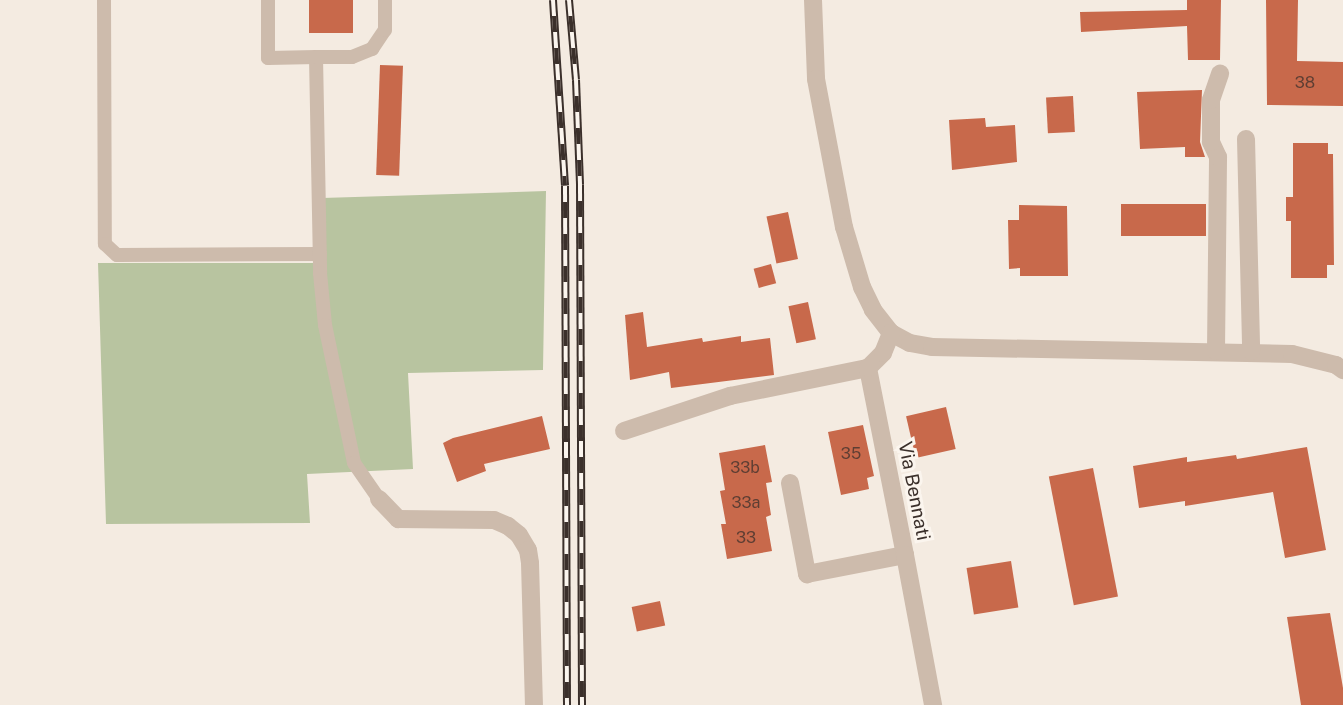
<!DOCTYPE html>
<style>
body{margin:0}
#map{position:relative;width:1343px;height:705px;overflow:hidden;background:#f4ebe1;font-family:"Public Sans",sans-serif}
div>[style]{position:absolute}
.green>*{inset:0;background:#b8c4a0}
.building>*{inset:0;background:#c8694b;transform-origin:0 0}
.service>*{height:14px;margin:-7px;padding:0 7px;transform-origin:7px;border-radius:7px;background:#cdbbac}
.minor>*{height:18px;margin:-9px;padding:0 9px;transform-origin:9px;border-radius:9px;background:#cdbbac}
.rail>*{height:8px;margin-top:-4px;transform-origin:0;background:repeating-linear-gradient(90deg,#fbf5ee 0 16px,#3b302b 0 32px);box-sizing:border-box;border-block:2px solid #3b302b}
span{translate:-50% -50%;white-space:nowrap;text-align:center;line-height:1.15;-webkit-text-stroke:6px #fbf5ee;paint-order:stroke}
.number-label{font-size:16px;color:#5e3e33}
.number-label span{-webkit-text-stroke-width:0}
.street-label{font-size:19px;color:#3b302b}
</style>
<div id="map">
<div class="green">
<i style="clip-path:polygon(546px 191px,543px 370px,408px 373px,413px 469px,307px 474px,310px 523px,106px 524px,98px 263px,323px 263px,322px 198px)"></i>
</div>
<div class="building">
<i style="left:309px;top:0;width:44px;height:33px"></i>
<i style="clip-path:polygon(1187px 0,1221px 0,1220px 60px,1188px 60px,1187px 26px,1081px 32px,1080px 12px,1187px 10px)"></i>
<i style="clip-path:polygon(1266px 0,1298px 0,1297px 61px,1343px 62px,1343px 106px,1267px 105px)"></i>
<i style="left:380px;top:65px;width:23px;height:110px;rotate:2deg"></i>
<i style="clip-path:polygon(1202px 90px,1200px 142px,1205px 157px,1185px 157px,1185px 147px,1140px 149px,1137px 92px)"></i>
<i style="left:1073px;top:96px;width:36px;height:27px;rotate:87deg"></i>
<i style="clip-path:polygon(985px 118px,986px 127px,1015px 125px,1017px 162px,952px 170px,949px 120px)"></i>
<i style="clip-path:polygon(1293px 143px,1328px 143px,1328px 154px,1333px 154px,1334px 265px,1327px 265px,1327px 278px,1291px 278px,1291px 221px,1286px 221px,1286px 197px,1293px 197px)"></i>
<i style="left:1121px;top:204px;width:85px;height:32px"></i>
<i style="clip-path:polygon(1019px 205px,1067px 206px,1068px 276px,1020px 276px,1020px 268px,1009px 269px,1008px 220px,1019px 220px)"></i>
<i style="left:788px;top:212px;width:48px;height:22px;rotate:78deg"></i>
<i style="left:771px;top:264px;width:20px;height:18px;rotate:75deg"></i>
<i style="left:808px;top:302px;width:38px;height:20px;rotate:78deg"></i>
<i style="clip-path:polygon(643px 312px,647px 347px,702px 338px,703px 342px,741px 336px,741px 342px,770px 338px,774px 375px,671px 388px,669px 372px,630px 380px,625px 315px)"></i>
<i style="left:946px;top:407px;width:43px;height:41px;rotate:77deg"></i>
<i style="clip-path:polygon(542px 416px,550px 449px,484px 464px,486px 471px,457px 482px,443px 443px,453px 438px)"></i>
<i style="clip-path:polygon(863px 425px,874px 476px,867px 478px,869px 489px,841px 495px,828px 432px)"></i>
<i style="clip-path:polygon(765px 445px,772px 482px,766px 483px,771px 515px,766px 517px,772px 551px,727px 559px,721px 524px,726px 524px,720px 491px,725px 490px,719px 453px)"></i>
<i style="clip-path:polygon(1307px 447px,1326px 550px,1285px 558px,1273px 492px,1185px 506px,1185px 501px,1139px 508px,1133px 466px,1187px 457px,1187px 462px,1236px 455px,1237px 459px)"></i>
<i style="left:1093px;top:468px;width:131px;height:45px;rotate:79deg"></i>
<i style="left:1011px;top:561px;width:47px;height:45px;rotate:81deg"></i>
<i style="left:660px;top:601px;width:25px;height:29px;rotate:78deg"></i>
<i style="clip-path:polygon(1330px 613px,1343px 688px,1343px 705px,1301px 705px,1287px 617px)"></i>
</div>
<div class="service">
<i style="left:104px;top:0;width:244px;rotate:89.8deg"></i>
<i style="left:105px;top:244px;width:16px;rotate:43deg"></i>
<i style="left:117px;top:255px;width:203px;rotate:-0.3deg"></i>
<i style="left:268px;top:0;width:58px;rotate:90deg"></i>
<i style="left:268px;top:58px;width:48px;rotate:-1.2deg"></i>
<i style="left:316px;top:57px;width:216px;rotate:88.9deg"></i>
<i style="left:320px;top:273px;width:52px;rotate:84.5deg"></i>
<i style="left:325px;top:325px;width:141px;rotate:78.1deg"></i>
<i style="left:354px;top:463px;width:44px;rotate:55.2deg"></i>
<i style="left:316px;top:57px;width:36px"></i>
<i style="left:352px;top:57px;width:22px;rotate:-22deg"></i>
<i style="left:372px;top:49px;width:23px;rotate:-56deg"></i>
<i style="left:385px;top:30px;width:30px;rotate:-90deg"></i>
</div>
<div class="minor">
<i style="left:813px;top:0;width:79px;rotate:87.8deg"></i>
<i style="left:816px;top:79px;width:151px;rotate:79.3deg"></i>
<i style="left:844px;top:227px;width:63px;rotate:73.3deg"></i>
<i style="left:862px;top:287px;width:25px;rotate:64deg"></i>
<i style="left:873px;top:310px;width:29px;rotate:52deg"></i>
<i style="left:891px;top:333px;width:21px;rotate:28deg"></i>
<i style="left:910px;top:343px;width:22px;rotate:10deg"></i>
<i style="left:932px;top:347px;width:360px;rotate:1.1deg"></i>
<i style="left:1292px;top:354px;width:45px;rotate:14deg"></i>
<i style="left:1336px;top:365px;width:9px;rotate:36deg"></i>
<i style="left:1246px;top:139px;width:212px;rotate:88.6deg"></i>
<i style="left:1216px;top:351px;width:194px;rotate:-89.4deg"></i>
<i style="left:1218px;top:157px;width:17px;rotate:-115deg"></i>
<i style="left:1211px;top:142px;width:42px;rotate:-90deg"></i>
<i style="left:1211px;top:100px;width:28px;rotate:-71deg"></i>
<i style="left:624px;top:431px;width:112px;rotate:-18.3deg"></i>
<i style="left:730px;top:396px;width:141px;rotate:-11.5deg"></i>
<i style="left:790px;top:483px;width:93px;rotate:79.4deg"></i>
<i style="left:807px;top:574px;width:100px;rotate:-11deg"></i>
<i style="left:905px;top:555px;width:191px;rotate:-101.2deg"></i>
<i style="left:868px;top:368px;width:21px;rotate:-45deg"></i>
<i style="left:883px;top:353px;width:22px;rotate:-68deg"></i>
<i style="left:379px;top:499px;width:28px;rotate:46deg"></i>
<i style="left:398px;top:519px;width:96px;rotate:0.6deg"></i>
<i style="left:494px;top:520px;width:15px;rotate:23deg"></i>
<i style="left:508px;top:526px;width:14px;rotate:39deg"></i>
<i style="left:519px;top:535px;width:17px;rotate:59deg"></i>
<i style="left:528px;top:550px;width:13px;rotate:81deg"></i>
<i style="left:530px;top:563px;width:142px;rotate:88.4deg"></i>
<i style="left:905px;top:555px;width:153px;rotate:79.4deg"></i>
</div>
<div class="rail">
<i style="left:553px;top:0;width:186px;rotate:86.3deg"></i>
<i style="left:565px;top:186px;width:519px;rotate:89.78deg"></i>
<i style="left:569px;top:0;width:80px;rotate:85deg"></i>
<i style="left:576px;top:80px;width:105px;rotate:87.8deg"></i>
<i style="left:580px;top:185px;width:520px;rotate:89.78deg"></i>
</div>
<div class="number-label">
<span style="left:1305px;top:83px">38</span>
<span style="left:851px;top:454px">35</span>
<span style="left:745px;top:468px">33b</span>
<span style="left:746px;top:503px">33a</span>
<span style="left:746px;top:538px">33</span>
</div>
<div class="street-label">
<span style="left:914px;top:491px;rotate:79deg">Via Bennati</span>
</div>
</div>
